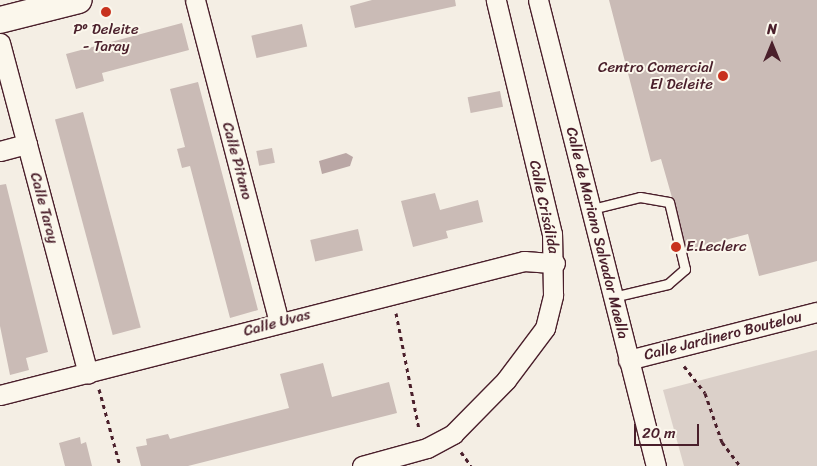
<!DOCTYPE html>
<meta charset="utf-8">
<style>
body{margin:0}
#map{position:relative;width:817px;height:466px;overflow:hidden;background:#f4eee4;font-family:Sriracha,sans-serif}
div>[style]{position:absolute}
.green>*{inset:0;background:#dbd0c9}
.water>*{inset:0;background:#baa7a5}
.building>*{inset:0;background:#cabbb6;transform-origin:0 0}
.path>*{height:3px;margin-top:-1.5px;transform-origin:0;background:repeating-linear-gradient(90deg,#4a1f2b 0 4px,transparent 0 8px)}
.roads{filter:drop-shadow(1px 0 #4a1f2b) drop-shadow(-1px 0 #4a1f2b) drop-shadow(0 1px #4a1f2b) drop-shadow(0 -1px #4a1f2b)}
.service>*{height:9px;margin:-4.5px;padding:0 4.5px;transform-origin:4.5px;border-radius:4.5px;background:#fbf7ec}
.minor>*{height:19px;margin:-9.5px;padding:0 9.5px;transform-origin:9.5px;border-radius:9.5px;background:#fbf7ec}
.secondary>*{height:26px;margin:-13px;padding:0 13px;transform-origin:13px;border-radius:13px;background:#fbf7ec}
.dots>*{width:14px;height:14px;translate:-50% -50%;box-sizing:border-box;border:2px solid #fbf7ec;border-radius:50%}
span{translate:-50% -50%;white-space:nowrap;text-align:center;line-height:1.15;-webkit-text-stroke:4px #fbf7ec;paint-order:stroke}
.poi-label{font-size:15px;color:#4a1f2b}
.right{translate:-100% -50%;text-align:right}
.left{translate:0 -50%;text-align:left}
.street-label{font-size:15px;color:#4a1f2b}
.north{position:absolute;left:747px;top:20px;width:50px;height:50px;-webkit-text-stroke:4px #fbf7ec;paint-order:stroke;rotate:0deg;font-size:14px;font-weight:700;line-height:20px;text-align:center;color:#4a1f2b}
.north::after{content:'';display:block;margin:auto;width:18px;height:22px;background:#4a1f2b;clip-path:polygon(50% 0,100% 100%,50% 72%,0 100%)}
.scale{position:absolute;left:634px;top:424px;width:65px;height:22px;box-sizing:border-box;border:2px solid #4a1f2b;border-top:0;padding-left:6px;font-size:15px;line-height:18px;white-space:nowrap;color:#4a1f2b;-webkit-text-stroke:4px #fbf7ec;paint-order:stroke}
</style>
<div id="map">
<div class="green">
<i style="clip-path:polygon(817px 350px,817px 466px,684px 466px,663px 390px)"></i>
</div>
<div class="water">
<i style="clip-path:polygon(346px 153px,353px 157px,350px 166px,322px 174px,319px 161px)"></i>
</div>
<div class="building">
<i style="clip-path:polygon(372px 0,455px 0,456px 6px,355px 28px,350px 6px)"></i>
<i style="clip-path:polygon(609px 0,817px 0,817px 261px,759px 276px,748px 234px,687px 250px,661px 159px,651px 162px)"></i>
<i style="clip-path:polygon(182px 23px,189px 50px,102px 73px,104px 81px,76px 89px,66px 54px)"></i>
<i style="left:302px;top:24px;width:23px;height:52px;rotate:77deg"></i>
<i style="clip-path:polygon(198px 82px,258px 310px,230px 318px,190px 166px,182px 168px,177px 149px,185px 147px,170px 89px)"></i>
<i style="left:500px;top:91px;width:16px;height:33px;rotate:79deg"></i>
<i style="left:83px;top:112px;width:223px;height:29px;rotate:75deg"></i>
<i style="left:272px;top:148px;width:15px;height:16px;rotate:79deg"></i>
<i style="clip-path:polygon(6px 184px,48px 352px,26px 358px,29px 370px,10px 375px,0 326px,0 185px)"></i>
<i style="clip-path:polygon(435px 193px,440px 210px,478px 200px,483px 222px,446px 231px,448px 238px,413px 247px,401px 201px)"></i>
<i style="left:358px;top:229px;width:22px;height:49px;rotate:77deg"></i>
<i style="clip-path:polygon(323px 363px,332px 397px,389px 382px,397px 413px,188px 466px,141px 466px,136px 447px,147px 445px,146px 439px,168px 434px,170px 439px,289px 408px,280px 374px)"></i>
<i style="clip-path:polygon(80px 437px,81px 444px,86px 442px,92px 466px,65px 466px,59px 443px)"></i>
</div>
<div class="path">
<i style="left:396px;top:313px;width:118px;rotate:78.8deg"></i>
<i style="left:684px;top:366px;width:34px;rotate:52deg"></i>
<i style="left:705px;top:393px;width:52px;rotate:70.9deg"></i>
<i style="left:722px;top:442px;width:30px;rotate:53deg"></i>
<i style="left:99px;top:389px;width:80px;rotate:74.7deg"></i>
<i style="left:461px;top:452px;width:17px;rotate:54deg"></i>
</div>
<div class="roads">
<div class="service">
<i style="left:592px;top:209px;width:49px;rotate:-14deg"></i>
<i style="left:640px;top:197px;width:29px;rotate:10deg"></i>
<i style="left:669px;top:202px;width:69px;rotate:76.6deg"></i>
<i style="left:685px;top:269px;width:23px;rotate:139deg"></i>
<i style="left:668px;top:284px;width:57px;rotate:166.7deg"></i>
</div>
<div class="minor">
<i style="left:195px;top:0;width:333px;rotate:75.4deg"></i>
<i style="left:538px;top:0;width:481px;rotate:75.8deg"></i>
<i style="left:0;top:43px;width:342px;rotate:75.1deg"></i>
<i style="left:0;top:151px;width:28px;rotate:-15deg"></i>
<i style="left:628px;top:360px;width:195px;rotate:-14.3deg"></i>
<i style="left:0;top:395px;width:541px;rotate:-14.34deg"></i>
<i style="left:524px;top:261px;width:31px;rotate:4deg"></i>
<i style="left:362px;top:466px;width:67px;rotate:-15.5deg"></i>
<i style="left:427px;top:448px;width:30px;rotate:-28deg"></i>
<i style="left:453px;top:434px;width:76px;rotate:-45.5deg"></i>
<i style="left:506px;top:380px;width:65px;rotate:-53.1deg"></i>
<i style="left:545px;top:328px;width:34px;rotate:-76deg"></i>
<i style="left:553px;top:295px;width:61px;rotate:-90.9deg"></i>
<i style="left:552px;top:234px;width:241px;rotate:-103.5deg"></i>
</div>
<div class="secondary">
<i style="left:0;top:20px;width:81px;rotate:-14.2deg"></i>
</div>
</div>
<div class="dots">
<i style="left:106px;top:12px;background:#c8321e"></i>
<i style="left:723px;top:76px;background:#c8321e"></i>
<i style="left:676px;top:247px;background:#c8321e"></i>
</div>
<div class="poi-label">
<span style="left:106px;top:38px">Pº Deleite<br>- Taray</span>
<span class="right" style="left:713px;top:76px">Centro Comercial<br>El Deleite</span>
<span class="left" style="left:686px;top:247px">E.Leclerc</span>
</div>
<div class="street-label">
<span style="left:237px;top:161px;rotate:75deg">Calle Pitano</span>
<span style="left:544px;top:207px;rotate:78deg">Calle Crisálida</span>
<span style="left:44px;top:208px;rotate:75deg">Calle Taray</span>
<span style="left:597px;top:233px;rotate:76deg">Calle de Mariano Salvador Maella</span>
<span style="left:277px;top:323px;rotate:-15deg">Calle Uvas</span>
<span style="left:723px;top:336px;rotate:-14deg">Calle Jardinero Boutelou</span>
</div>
<div class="north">N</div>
<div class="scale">20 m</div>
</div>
